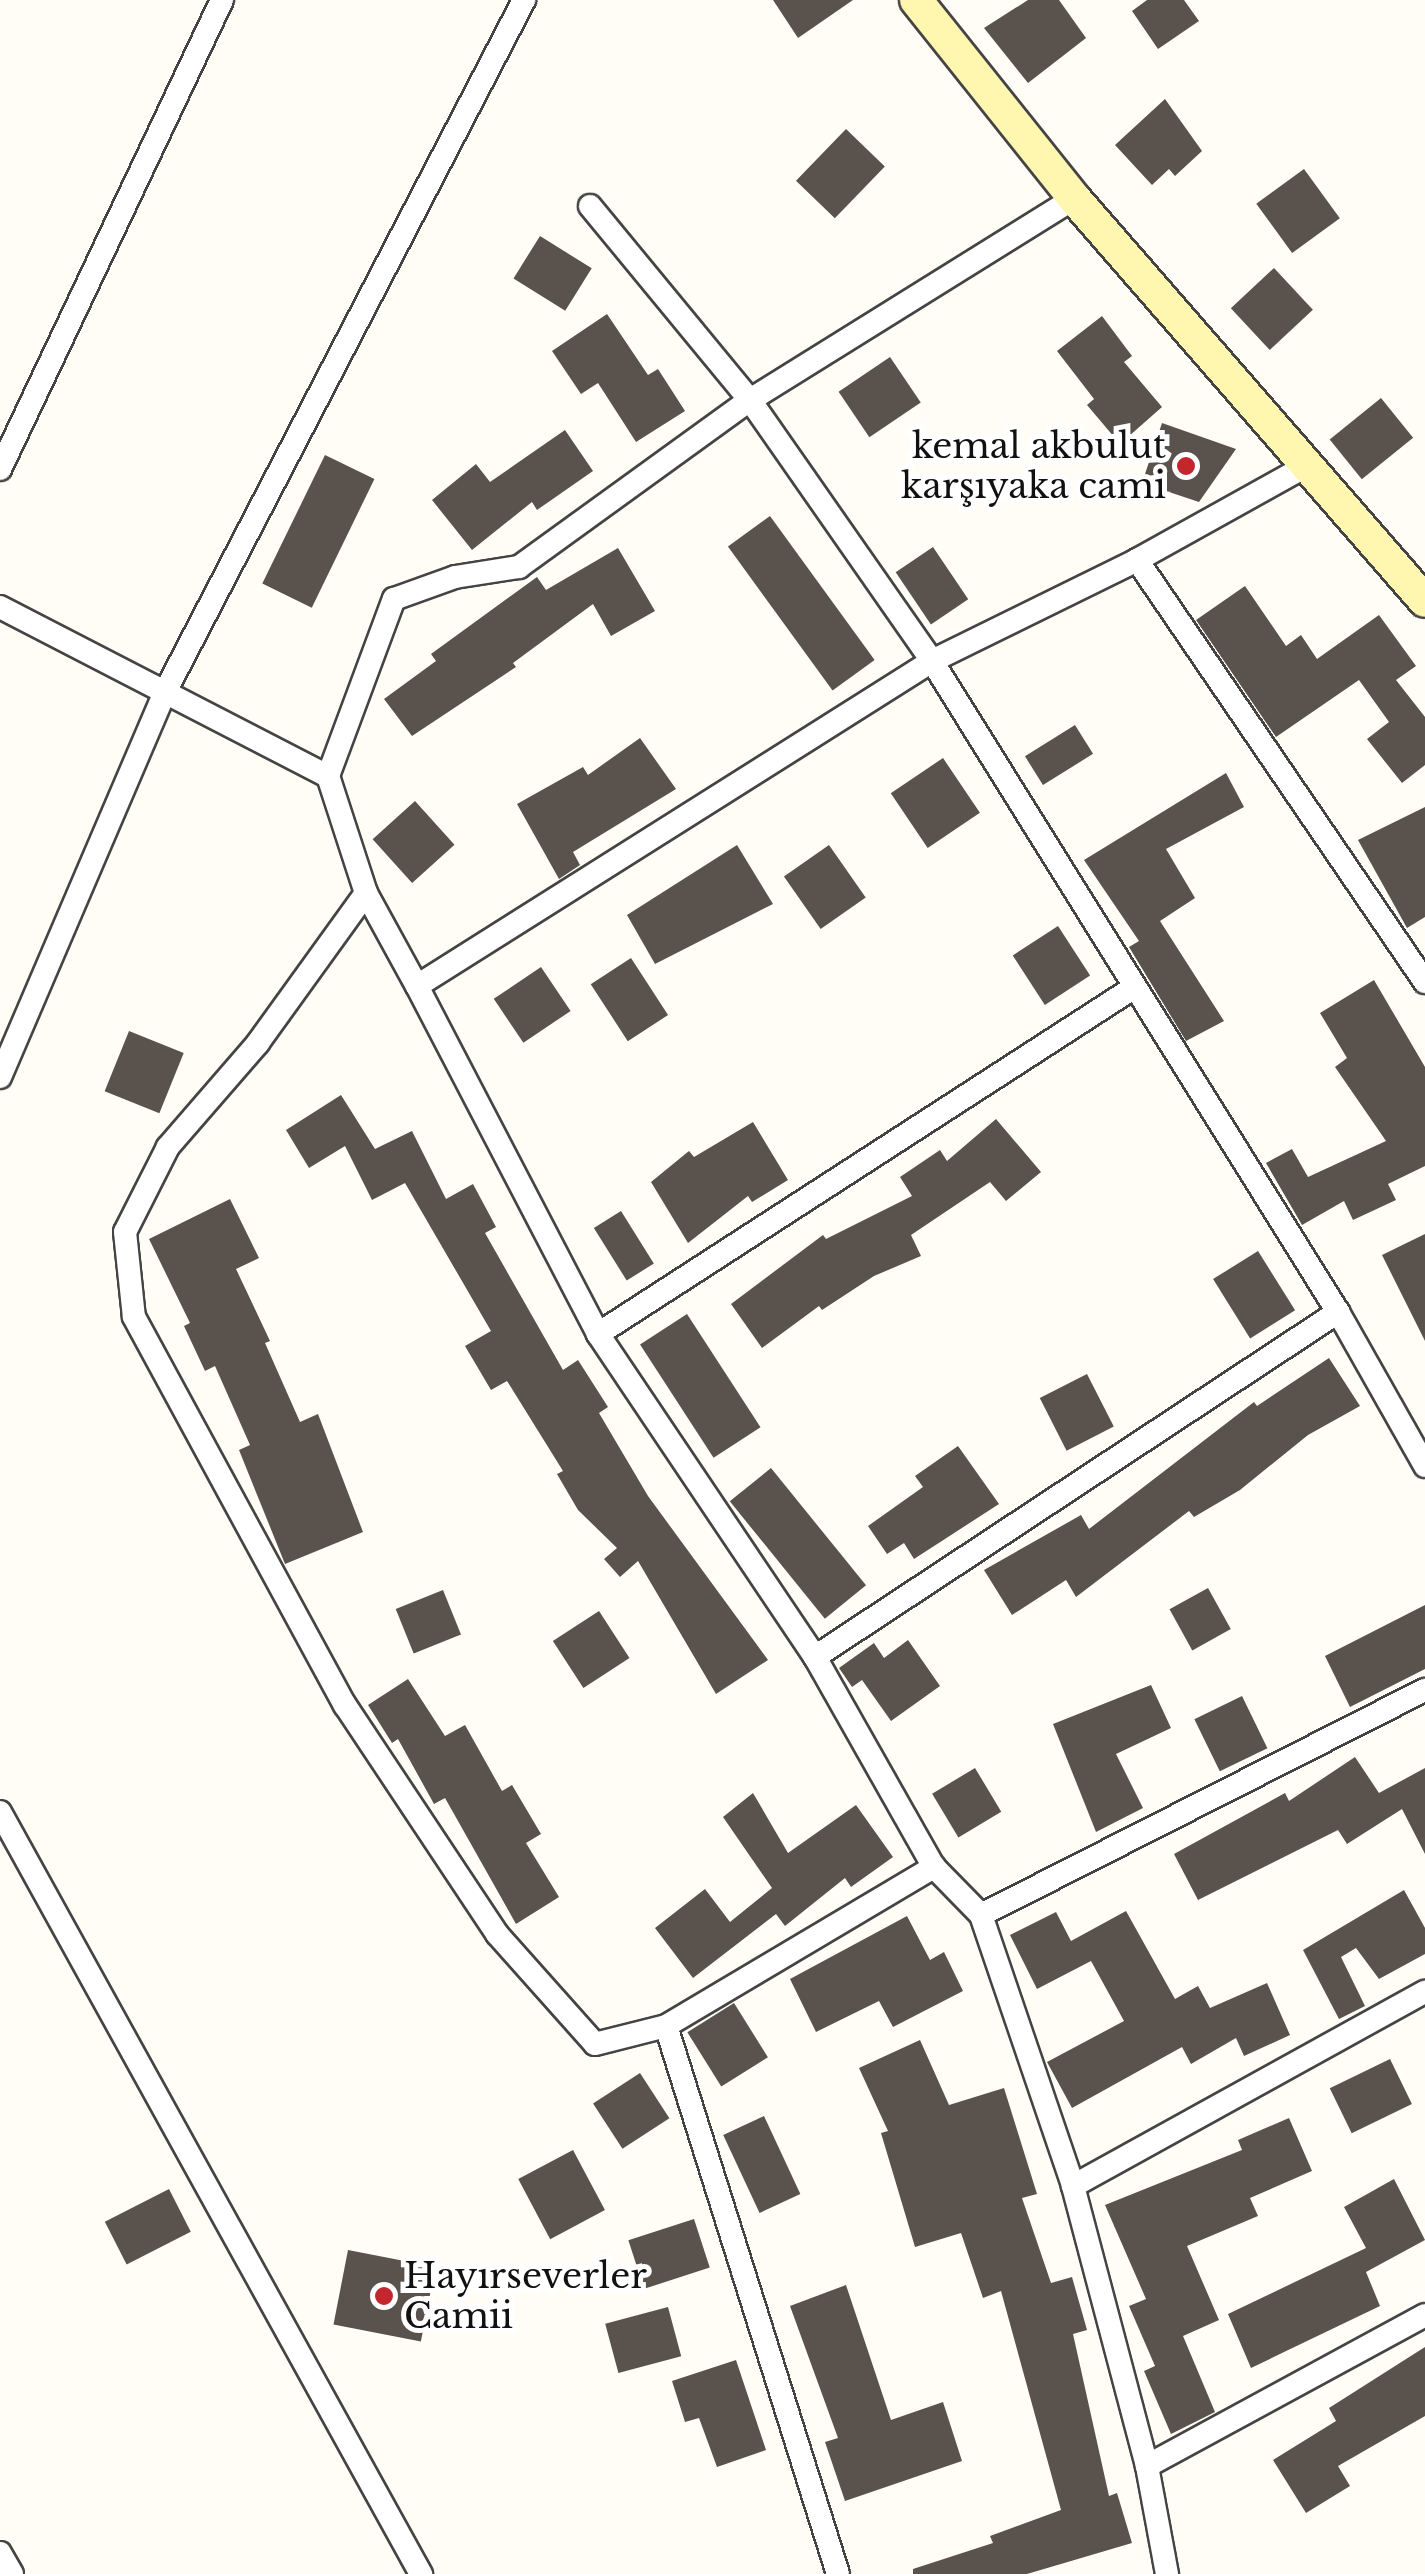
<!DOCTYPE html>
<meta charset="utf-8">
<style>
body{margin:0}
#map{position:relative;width:1425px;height:2574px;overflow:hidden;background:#fffdf5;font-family:"Libre Baskerville",serif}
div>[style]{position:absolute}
.building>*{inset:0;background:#5a524d;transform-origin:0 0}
.roads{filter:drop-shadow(2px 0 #444) drop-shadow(-2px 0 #444) drop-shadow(0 2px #444) drop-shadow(0 -2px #444)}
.street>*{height:22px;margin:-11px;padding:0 11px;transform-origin:11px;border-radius:11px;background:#fff}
.secondary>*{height:32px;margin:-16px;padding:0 16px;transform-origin:16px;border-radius:16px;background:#fff6b0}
.dots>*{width:28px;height:28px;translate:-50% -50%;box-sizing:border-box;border:5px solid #fff;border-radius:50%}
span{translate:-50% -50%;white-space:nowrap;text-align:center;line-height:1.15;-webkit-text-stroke:10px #fff;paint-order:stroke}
.poi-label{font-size:35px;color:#111}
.right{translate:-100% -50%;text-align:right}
.left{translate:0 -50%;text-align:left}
</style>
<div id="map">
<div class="building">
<i style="clip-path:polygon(773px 0,853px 0,798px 38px)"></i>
<i style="clip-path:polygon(1028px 0,1059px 0,1086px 38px,1028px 83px,984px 28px)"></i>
<i style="clip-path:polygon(1147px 0,1184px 0,1199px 21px,1158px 49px,1132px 11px)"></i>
<i style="clip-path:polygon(1165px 99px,1202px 151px,1175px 176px,1169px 169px,1152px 185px,1115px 145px)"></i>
<i style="left:846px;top:129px;width:54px;height:72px;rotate:44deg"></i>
<i style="left:1304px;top:169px;width:61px;height:59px;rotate:54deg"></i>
<i style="left:540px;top:236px;width:61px;height:50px;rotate:32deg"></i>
<i style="left:1274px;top:268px;width:57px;height:59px;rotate:47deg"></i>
<i style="clip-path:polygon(607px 314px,648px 375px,658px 369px,685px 411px,636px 442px,598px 383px,581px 394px,552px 351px)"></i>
<i style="clip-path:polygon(1102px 316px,1132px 356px,1124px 362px,1162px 407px,1120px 444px,1087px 405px,1094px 399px,1057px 351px)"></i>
<i style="left:890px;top:357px;width:55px;height:62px;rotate:56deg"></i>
<i style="left:1381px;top:398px;width:51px;height:66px;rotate:51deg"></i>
<i style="clip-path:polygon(1162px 423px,1236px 449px,1199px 502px,1142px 483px)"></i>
<i style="clip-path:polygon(565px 430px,593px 471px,537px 510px,532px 502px,472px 550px,432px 500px,476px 464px,490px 482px)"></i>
<i style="left:325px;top:455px;width:55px;height:143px;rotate:26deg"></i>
<i style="left:770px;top:516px;width:178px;height:52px;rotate:54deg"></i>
<i style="left:933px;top:547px;width:63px;height:45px;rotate:56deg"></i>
<i style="clip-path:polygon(618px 548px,655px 611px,611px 636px,593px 604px,513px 663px,516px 667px,412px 736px,384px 699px,436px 661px,431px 654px,537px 577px,546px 590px)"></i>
<i style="clip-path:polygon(1245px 586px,1286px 646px,1301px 635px,1317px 659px,1379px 615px,1416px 666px,1396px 680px,1425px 717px,1425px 765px,1402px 783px,1367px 739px,1389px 722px,1359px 680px,1276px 737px,1196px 620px)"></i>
<i style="left:1075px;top:725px;width:34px;height:59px;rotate:58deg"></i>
<i style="clip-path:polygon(640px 738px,676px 789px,573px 852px,580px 865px,559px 879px,517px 804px,583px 767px,588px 775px)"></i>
<i style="left:943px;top:758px;width:66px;height:63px;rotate:56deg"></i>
<i style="clip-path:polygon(1226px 773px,1244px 807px,1166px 849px,1195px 898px,1160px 921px,1224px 1021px,1186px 1041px,1129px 947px,1139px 941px,1084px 860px)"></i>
<i style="left:415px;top:801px;width:59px;height:57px;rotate:48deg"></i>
<i style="clip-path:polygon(1425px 807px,1425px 917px,1407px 928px,1358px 840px)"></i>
<i style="clip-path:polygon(737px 845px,773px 904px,655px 964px,627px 915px)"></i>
<i style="left:829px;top:845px;width:64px;height:55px;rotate:55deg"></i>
<i style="left:1058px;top:926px;width:59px;height:54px;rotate:57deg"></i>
<i style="left:631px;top:958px;width:68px;height:48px;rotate:57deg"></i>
<i style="left:541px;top:967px;width:53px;height:57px;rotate:56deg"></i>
<i style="clip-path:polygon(1374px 980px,1425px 1067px,1425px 1166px,1388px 1184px,1396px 1200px,1353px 1220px,1344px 1201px,1302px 1225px,1266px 1163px,1292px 1149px,1308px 1177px,1386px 1141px,1335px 1067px,1347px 1058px,1320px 1013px)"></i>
<i style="left:129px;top:1031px;width:59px;height:65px;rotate:22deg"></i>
<i style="clip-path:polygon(341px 1095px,375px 1149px,412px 1131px,446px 1199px,473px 1184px,496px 1227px,485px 1233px,563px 1370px,578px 1360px,608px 1407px,599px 1413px,648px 1496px,768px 1660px,716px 1694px,638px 1561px,620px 1577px,604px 1559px,617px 1548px,578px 1510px,557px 1474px,563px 1471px,507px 1381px,491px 1390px,465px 1346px,491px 1331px,405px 1183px,372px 1200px,345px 1146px,309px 1168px,286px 1130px)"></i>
<i style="clip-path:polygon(996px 1119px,1041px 1172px,1006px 1201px,990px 1182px,911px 1235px,921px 1256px,874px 1276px,822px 1310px,819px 1306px,762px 1348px,731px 1304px,823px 1235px,826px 1239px,912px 1196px,900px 1177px,940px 1150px,947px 1161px)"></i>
<i style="clip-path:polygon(753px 1122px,788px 1180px,752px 1202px,748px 1196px,688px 1243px,651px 1182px,689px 1151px,694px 1157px)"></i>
<i style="clip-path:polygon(230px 1199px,259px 1258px,236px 1269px,270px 1341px,265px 1343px,300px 1422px,318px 1414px,363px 1532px,285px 1564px,239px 1450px,250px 1445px,215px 1366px,205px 1371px,184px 1326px,190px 1323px,149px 1239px)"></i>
<i style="left:621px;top:1211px;width:62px;height:32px;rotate:58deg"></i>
<i style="clip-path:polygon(1425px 1234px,1425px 1341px,1382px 1255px)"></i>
<i style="left:1258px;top:1251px;width:70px;height:53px;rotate:58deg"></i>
<i style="left:687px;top:1314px;width:135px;height:56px;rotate:57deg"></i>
<i style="clip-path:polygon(1329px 1358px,1360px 1406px,1308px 1435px,1240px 1490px,1194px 1517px,1189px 1511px,1076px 1597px,1066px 1580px,1012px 1615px,984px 1570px,1081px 1515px,1089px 1529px,1254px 1402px,1257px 1406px)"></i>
<i style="left:1087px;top:1374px;width:59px;height:53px;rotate:63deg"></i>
<i style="clip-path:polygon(958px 1446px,999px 1504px,914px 1559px,904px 1543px,887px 1554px,868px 1526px,923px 1487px,915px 1476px)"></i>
<i style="left:771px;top:1468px;width:151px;height:53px;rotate:51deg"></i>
<i style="left:1208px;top:1588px;width:47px;height:44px;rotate:61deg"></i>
<i style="left:443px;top:1590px;width:48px;height:51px;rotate:68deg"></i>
<i style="clip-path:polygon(1425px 1605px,1425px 1669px,1350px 1707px,1325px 1656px)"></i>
<i style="left:599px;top:1611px;width:56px;height:55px;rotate:57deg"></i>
<i style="clip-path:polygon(908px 1640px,940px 1686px,891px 1721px,862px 1680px,852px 1687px,839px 1668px,874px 1643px,884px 1658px)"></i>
<i style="clip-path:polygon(408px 1679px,445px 1736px,465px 1725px,502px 1791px,512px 1785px,541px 1834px,526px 1843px,559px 1897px,516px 1924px,445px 1798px,434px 1804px,398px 1739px,392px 1743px,368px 1705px)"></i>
<i style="clip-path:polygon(1151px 1685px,1171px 1728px,1116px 1754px,1143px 1808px,1096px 1832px,1053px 1724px)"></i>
<i style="left:1242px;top:1696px;width:58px;height:53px;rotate:64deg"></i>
<i style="clip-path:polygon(1355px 1757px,1379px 1793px,1425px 1768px,1425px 1854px,1402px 1809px,1347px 1844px,1338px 1830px,1198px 1900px,1174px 1854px,1285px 1793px,1289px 1801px)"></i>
<i style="left:975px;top:1768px;width:51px;height:50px;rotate:59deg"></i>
<i style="clip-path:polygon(753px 1793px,788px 1853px,856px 1805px,893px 1857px,851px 1887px,845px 1878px,785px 1926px,776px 1914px,693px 1978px,655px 1928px,705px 1889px,730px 1922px,772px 1888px,723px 1817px)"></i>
<i style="clip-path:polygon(1404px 1890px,1425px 1928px,1425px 1954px,1379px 1979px,1356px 1948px,1341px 1957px,1365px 2006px,1339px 2019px,1303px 1950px)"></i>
<i style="clip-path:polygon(1126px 1911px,1175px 1999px,1198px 1986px,1210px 2008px,1267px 1983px,1290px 2035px,1244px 2056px,1236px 2038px,1191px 2064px,1182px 2047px,1072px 2108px,1047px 2062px,1124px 2021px,1091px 1961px,1037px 1989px,1010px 1935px,1056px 1912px,1071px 1941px)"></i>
<i style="clip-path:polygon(907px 1916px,930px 1960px,944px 1952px,963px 1991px,893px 2027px,879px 2001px,816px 2032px,790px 1979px)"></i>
<i style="left:734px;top:2003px;width:64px;height:55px;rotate:58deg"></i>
<i style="clip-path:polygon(920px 2040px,949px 2105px,1004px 2088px,1037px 2194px,1022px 2198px,1051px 2283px,1072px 2277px,1087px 2330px,1073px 2334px,1109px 2496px,1117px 2493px,1132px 2543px,1027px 2574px,913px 2574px,913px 2569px,993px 2543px,990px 2536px,1061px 2510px,1001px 2291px,983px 2298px,961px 2233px,915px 2247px,881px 2133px,888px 2131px,859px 2068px)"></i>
<i style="left:1390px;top:2059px;width:50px;height:67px;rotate:64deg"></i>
<i style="left:640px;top:2073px;width:54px;height:56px;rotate:57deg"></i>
<i style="left:764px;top:2116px;width:86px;height:45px;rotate:65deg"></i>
<i style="clip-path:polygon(1289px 2118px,1312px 2171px,1250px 2198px,1258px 2216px,1187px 2246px,1219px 2320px,1183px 2336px,1215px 2412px,1171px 2434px,1144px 2371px,1155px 2366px,1129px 2306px,1146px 2299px,1105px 2205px,1242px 2150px,1238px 2140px)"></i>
<i style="left:573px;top:2150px;width:68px;height:62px;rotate:62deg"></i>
<i style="clip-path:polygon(1394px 2179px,1425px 2240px,1366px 2272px,1380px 2306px,1251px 2368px,1228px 2314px,1366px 2248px,1344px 2207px)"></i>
<i style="left:169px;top:2189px;width:48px;height:72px;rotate:63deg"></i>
<i style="left:694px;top:2219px;width:51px;height:69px;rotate:72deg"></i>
<i style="left:348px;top:2250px;width:89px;height:76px;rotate:11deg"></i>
<i style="clip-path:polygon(846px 2285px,891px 2420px,943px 2402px,962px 2461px,845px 2501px,825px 2442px,838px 2438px,790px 2306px)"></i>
<i style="left:668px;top:2307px;width:51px;height:65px;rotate:75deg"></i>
<i style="clip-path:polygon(1425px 2347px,1425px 2416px,1338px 2466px,1350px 2486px,1306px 2513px,1273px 2460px,1336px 2421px,1329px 2408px)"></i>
<i style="clip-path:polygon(736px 2360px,766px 2450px,717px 2467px,699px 2418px,685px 2422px,672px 2381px)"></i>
</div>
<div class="roads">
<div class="street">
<i style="left:590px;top:206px;width:251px;rotate:50.5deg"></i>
<i style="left:750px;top:400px;width:318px;rotate:55.1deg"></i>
<i style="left:932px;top:661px;width:767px;rotate:58.05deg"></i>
<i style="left:1338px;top:1312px;width:177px;rotate:60.5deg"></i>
<i style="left:0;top:469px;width:519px;rotate:-64.67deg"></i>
<i style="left:1137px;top:560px;width:193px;rotate:-29.1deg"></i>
<i style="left:0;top:607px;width:369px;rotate:27.3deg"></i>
<i style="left:328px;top:776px;width:189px;rotate:-69.6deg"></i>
<i style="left:394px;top:599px;width:65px;rotate:-19.8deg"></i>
<i style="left:455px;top:577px;width:65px;rotate:-8.9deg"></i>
<i style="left:519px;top:567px;width:285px;rotate:-35.9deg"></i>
<i style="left:750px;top:400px;width:382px;rotate:-31.9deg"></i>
<i style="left:328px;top:776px;width:123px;rotate:72deg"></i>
<i style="left:366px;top:893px;width:106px;rotate:61.3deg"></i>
<i style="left:417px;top:986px;width:609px;rotate:-32.25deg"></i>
<i style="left:932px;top:661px;width:229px;rotate:-26.2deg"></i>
<i style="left:1137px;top:560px;width:511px;rotate:55.69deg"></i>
<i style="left:366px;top:893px;width:185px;rotate:125.8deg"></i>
<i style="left:258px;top:1043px;width:138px;rotate:130.9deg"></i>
<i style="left:168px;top:1147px;width:95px;rotate:116.8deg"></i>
<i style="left:125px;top:1232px;width:85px;rotate:84deg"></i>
<i style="left:134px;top:1317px;width:442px;rotate:61.5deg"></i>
<i style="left:345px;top:1705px;width:275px;rotate:56.4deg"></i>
<i style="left:497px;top:1934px;width:147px;rotate:48.3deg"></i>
<i style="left:595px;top:2044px;width:73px;rotate:-14.2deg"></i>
<i style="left:666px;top:2026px;width:312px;rotate:-30.7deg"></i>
<i style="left:417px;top:986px;width:392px;rotate:62.5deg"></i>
<i style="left:598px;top:1334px;width:389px;rotate:56.1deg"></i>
<i style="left:815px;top:1657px;width:241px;rotate:60.5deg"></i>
<i style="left:934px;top:1867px;width:67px;rotate:45.6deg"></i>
<i style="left:981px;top:1915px;width:286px;rotate:71.2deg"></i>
<i style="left:1073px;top:2186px;width:290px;rotate:75.2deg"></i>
<i style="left:1147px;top:2466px;width:110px;rotate:79.5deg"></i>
<i style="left:0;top:1077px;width:419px;rotate:-66.8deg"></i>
<i style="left:165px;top:692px;width:780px;rotate:-62.58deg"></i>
<i style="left:598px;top:1334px;width:637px;rotate:-32.89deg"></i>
<i style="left:815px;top:1657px;width:627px;rotate:-33.41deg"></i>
<i style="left:0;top:1812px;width:871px;rotate:61.08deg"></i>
<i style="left:981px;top:1915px;width:498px;rotate:-26.9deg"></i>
<i style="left:666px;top:2026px;width:574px;rotate:72.57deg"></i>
<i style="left:1073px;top:2186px;width:402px;rotate:-28.9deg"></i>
<i style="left:1147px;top:2466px;width:316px;rotate:-28.5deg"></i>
<i style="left:0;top:2553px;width:24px;rotate:60deg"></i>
</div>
<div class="secondary">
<i style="left:916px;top:0;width:253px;rotate:51.4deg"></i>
<i style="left:1074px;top:198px;width:534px;rotate:48.95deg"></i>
</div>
</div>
<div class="dots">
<i style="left:1186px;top:466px;background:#c4262e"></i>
<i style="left:384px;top:2296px;background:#c4262e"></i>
</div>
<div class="poi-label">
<span class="right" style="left:1166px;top:466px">kemal akbulut<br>karşıyaka cami</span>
<span class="left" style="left:404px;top:2296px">Hayırseverler<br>Camii</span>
</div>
</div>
